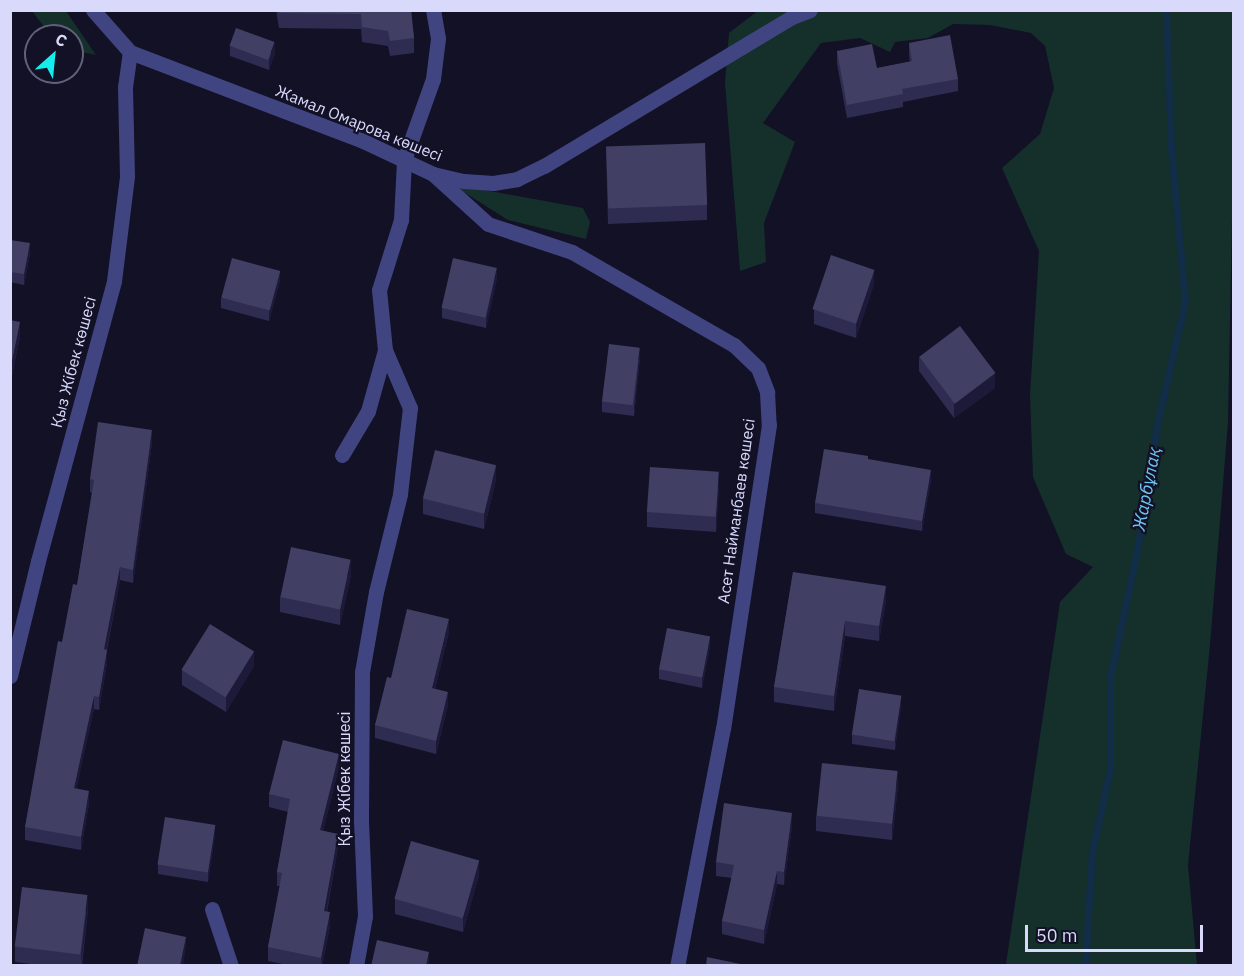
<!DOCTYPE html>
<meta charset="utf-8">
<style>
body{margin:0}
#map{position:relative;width:1244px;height:976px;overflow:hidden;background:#121126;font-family:"IBM Plex Sans",sans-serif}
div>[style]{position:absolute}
.green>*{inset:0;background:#152f2b}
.stream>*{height:7px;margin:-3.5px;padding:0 3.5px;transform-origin:3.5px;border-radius:3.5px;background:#122d48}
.minor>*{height:15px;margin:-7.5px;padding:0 7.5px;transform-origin:7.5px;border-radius:7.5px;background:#404581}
.wall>*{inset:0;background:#2f2c52}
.shaded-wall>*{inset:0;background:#1c1939}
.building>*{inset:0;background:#413f64;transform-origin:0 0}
span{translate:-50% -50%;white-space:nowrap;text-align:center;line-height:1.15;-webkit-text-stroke:4.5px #121126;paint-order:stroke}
.street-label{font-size:16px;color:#d9d9fc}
.water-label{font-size:18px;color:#6fc5f4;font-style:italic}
.frame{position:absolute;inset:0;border:12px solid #d9d9fc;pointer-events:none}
.north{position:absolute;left:24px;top:24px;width:60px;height:60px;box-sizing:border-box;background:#121126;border:2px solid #62617c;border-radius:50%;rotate:27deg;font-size:16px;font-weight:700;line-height:24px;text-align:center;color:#d9d9fc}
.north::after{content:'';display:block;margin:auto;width:21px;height:27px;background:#14edeb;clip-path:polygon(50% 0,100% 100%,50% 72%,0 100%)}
.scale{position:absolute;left:1025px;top:925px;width:178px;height:27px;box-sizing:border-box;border:3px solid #d9d9fc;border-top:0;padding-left:8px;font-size:18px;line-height:21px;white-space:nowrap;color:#d9d9fc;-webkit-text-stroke:4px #121126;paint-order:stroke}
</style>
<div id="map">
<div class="green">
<i style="clip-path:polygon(759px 10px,1233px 11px,1233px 167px,1228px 422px,1210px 645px,1188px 865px,1197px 965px,1006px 964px,1060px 602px,1093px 567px,1066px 554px,1033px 477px,1030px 395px,1039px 251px,1002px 168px,1040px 134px,1054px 88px,1045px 46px,1031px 33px,990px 25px,953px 24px,928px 38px,895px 42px,890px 52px,860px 38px,821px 43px,763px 123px,795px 142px,764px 223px,766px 262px,740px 271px,725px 83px,729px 33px)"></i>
<i style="clip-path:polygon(32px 11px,66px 11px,96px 55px,72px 50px,72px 36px,51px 36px)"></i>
<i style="clip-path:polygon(451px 184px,583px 208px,590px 222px,586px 239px,508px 220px)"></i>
</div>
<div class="stream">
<i style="left:1085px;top:966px;width:115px;rotate:-86.5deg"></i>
<i style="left:1092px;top:851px;width:84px;rotate:-77.6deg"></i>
<i style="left:1110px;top:769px;width:92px;rotate:-90deg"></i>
<i style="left:1110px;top:677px;width:130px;rotate:-78deg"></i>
<i style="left:1137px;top:550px;width:128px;rotate:-81deg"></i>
<i style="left:1157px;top:424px;width:125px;rotate:-77.1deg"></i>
<i style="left:1185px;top:302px;width:155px;rotate:-95.2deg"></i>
<i style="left:1171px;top:148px;width:138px;rotate:-92.1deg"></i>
</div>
<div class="minor">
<i style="left:93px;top:10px;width:56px;rotate:48.6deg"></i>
<i style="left:130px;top:52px;width:249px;rotate:20.9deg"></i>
<i style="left:363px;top:141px;width:77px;rotate:25.2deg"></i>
<i style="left:433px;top:174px;width:32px;rotate:13deg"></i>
<i style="left:464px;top:181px;width:29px;rotate:4deg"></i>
<i style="left:493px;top:183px;width:24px;rotate:-9deg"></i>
<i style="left:517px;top:179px;width:30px;rotate:-26deg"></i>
<i style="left:544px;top:166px;width:289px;rotate:-31deg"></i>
<i style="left:792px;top:17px;width:19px;rotate:-21deg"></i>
<i style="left:433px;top:174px;width:74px;rotate:42.3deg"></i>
<i style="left:488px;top:224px;width:89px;rotate:18.4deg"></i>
<i style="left:572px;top:252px;width:187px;rotate:29.9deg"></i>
<i style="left:734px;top:345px;width:33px;rotate:44deg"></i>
<i style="left:758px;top:368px;width:26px;rotate:69deg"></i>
<i style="left:767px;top:392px;width:33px;rotate:87deg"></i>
<i style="left:769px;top:425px;width:306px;rotate:98.6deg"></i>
<i style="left:723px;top:728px;width:242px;rotate:100.9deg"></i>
<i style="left:342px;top:455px;width:51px;rotate:-59.4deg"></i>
<i style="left:368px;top:411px;width:63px;rotate:-74.4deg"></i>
<i style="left:385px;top:350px;width:60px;rotate:-95.7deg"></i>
<i style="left:379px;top:290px;width:73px;rotate:-72.6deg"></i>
<i style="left:401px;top:220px;width:60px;rotate:-87.1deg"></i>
<i style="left:404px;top:160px;width:86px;rotate:-70.3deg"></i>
<i style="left:433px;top:79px;width:41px;rotate:-83deg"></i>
<i style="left:438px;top:38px;width:28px;rotate:-100deg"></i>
<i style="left:10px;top:676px;width:118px;rotate:-76.3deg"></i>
<i style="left:38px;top:561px;width:290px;rotate:-74.8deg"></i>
<i style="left:114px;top:281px;width:106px;rotate:-82.9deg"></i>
<i style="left:127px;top:176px;width:89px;rotate:-91.3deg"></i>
<i style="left:125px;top:87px;width:35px;rotate:-82deg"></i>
<i style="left:212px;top:909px;width:60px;rotate:71.6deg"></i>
<i style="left:356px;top:966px;width:51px;rotate:-79.8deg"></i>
<i style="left:365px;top:916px;width:97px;rotate:-92.4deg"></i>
<i style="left:361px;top:819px;width:147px;rotate:-89.6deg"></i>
<i style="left:362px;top:672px;width:81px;rotate:-80.1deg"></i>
<i style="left:376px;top:592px;width:101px;rotate:-76.2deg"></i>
<i style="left:400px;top:494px;width:87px;rotate:-83.4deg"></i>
<i style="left:410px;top:408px;width:63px;rotate:-113.3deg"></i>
</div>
<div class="wall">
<i style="clip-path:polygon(276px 10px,411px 10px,414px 38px,414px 53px,390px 56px,388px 46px,362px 42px,361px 29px,279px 28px)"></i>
<i style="clip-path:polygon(909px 43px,958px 79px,958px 91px,903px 102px,903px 107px,847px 118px,837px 64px,837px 51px,877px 68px,910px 62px,909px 55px)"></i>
<i style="clip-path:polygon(230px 46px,275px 53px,269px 70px,230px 56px)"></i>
<i style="clip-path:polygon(606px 147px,707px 205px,707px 220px,608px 224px)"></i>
<i style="clip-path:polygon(10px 240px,30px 253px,24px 285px,10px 282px)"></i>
<i style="clip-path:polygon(497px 278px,486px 328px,442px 318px,442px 308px)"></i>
<i style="clip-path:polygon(280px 281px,269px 321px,221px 308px,221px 298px)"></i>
<i style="clip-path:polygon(874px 284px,856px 338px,814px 324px,814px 309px)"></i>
<i style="clip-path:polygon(10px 320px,20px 337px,11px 380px,10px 380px)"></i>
<i style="clip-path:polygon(919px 357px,995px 388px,954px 418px,919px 371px)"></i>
<i style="clip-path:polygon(640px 358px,634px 416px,602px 412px,602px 402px)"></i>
<i style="clip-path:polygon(152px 443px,133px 583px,120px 580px,107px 650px,107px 663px,99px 710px,94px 709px,76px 789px,89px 804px,81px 850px,25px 840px,25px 827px,62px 642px,77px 585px,92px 493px,90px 492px,90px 479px)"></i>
<i style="clip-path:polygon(496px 480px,484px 529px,423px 514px,423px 499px)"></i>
<i style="clip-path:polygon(931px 480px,922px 531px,815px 513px,815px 503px)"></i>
<i style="clip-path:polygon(719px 487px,716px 532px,647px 527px,647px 512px)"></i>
<i style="clip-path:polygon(793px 572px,886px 601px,879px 641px,845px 636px,834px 711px,774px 702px,774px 687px)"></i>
<i style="clip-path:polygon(351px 575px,340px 625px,280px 612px,280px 597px)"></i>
<i style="clip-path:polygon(449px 632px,435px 689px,448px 705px,436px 754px,375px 738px,375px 725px,391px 678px)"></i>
<i style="clip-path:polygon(710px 646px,702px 688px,659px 679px,659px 669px)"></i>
<i style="clip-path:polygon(254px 666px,226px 712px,182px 685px,182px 670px)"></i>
<i style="clip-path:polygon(901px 706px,895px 750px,852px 744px,852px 734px)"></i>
<i style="clip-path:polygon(339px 767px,323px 831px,338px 847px,327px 912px,330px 926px,322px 966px,292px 966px,268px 961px,268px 947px,280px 886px,277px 886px,277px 872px,288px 812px,269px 807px,269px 794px)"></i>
<i style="clip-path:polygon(898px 786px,892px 840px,816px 831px,816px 816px)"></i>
<i style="clip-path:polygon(792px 826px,784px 885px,777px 884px,764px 944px,722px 934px,722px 921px,732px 878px,716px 876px,716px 862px)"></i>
<i style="clip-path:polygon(215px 835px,208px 882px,158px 874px,158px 864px)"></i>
<i style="clip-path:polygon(479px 875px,463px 932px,395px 914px,395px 899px)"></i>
<i style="clip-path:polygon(88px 910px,82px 966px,46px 966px,15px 962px,15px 947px)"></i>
</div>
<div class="shaded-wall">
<i style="clip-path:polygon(275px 42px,275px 53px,269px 70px,269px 60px)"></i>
<i style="clip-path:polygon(30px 243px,30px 253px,24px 285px,24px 274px)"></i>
<i style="clip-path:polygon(497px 268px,497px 278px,486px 328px,486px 318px)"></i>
<i style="clip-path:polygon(874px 270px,874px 284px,856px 338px,856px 324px)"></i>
<i style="clip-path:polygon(280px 271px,280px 281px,269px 321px,269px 311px)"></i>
<i style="clip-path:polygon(20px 322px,20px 337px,11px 380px,11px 365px)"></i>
<i style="clip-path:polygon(640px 348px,640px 358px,634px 416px,634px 406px)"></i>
<i style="clip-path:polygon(995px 373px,995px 388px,954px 418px,954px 403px)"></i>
<i style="clip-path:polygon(152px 430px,152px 443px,133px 583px,133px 570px)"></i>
<i style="clip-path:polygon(496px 465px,496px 480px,484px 529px,484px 514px)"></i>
<i style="clip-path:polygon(931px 470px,931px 480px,922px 531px,922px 521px)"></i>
<i style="clip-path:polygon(719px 472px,719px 487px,716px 532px,716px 517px)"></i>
<i style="clip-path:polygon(351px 560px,351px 575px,340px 625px,340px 610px)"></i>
<i style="clip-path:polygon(120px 567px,120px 580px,104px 662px,104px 649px)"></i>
<i style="clip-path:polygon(886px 586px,886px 601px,879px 641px,879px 626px)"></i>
<i style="clip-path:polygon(449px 619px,449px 632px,432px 701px,432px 688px)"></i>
<i style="clip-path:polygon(845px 621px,845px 636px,834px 711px,834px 696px)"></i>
<i style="clip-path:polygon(710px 636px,710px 646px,702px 688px,702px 678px)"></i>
<i style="clip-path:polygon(107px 650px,107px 663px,99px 710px,99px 697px)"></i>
<i style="clip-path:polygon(254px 651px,254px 666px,226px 712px,226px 697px)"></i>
<i style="clip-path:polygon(448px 692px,448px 705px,436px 754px,436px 741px)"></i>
<i style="clip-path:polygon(94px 696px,94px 709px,74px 801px,74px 788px)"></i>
<i style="clip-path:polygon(901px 696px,901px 706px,895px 750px,895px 740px)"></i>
<i style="clip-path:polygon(339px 754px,339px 767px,320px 844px,320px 830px)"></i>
<i style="clip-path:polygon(898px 771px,898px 786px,892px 840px,892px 825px)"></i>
<i style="clip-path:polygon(89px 791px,89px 804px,81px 850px,81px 837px)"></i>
<i style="clip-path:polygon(792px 813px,792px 826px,784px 885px,784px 872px)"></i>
<i style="clip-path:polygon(215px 825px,215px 835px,208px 882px,208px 872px)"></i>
<i style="clip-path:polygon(338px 834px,338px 847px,324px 925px,324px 911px)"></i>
<i style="clip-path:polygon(479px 860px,479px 875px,463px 932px,463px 917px)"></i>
<i style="clip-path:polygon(777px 871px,777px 884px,764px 944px,764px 930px)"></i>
<i style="clip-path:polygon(88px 895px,88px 910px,81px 966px,81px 955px)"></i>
<i style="clip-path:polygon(330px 912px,330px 926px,322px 966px,321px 966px,321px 958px)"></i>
<i style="clip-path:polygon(186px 937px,186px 947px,183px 966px,180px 966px)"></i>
<i style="clip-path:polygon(429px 952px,429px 966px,426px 966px)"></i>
</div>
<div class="building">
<i style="clip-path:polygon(278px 10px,411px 10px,414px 38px,390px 41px,388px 31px,362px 27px,361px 14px,279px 13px)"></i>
<i style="left:236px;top:28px;width:41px;height:19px;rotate:20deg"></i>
<i style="clip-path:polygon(950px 35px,958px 79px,902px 89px,903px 94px,847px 105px,837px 51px,872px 44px,877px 68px,912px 61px,909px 43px)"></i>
<i style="left:705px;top:143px;width:62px;height:99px;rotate:88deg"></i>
<i style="clip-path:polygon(10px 240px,30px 243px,24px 274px,10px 272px)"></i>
<i style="left:831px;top:255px;width:46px;height:57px;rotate:19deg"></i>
<i style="left:232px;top:258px;width:50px;height:41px;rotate:15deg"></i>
<i style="left:453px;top:258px;width:45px;height:51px;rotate:13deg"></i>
<i style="clip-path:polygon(10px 320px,20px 322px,11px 365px,10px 365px)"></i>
<i style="left:960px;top:326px;width:59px;height:51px;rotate:53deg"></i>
<i style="left:609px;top:344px;width:31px;height:58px;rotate:7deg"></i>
<i style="clip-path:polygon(98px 422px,152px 430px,133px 570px,120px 567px,104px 649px,107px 650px,99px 697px,94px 696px,74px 788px,89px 791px,81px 837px,25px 827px,58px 641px,62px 642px,73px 584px,77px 585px,94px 480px,90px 479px)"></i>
<i style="clip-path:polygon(824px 449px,868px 456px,868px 459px,931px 470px,922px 521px,815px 503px)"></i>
<i style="left:435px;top:450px;width:63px;height:50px;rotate:14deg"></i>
<i style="left:650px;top:467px;width:69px;height:45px;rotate:4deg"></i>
<i style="left:291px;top:547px;width:61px;height:51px;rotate:12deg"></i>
<i style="clip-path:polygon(793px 572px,886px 586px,879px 626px,845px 621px,834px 696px,774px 687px)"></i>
<i style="clip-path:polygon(407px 609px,449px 619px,432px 688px,448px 692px,436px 741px,375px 725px,387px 677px,391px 678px)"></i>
<i style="left:210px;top:624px;width:52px;height:54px;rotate:32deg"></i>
<i style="left:667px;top:628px;width:44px;height:42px;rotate:11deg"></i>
<i style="left:859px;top:689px;width:43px;height:46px;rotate:9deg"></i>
<i style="clip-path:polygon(283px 740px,339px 754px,320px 830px,338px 834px,324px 911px,330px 912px,321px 958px,268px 947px,282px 873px,277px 872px,290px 799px,269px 794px)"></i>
<i style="left:822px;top:763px;width:76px;height:53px;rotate:6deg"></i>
<i style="clip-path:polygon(724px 803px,792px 813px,784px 872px,777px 871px,764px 930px,722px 921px,734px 865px,716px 862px)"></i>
<i style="left:165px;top:817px;width:51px;height:48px;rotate:9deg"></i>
<i style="left:411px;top:841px;width:71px;height:60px;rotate:16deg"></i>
<i style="left:22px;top:887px;width:66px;height:60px;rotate:7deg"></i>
<i style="clip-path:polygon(145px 928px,186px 937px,180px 966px,137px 966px)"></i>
<i style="clip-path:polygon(377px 940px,429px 952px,426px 966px,371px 966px)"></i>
<i style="clip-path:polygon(707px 957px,750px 966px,706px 966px)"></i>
</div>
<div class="street-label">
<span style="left:359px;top:123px;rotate:22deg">Жамал Омарова көшесі</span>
<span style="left:73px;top:362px;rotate:-75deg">Қыз Жібек көшесі</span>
<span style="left:736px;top:511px;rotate:-82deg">Асет Найманбаев көшесі</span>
<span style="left:344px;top:779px;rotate:-90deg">Қыз Жібек көшесі</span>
</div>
<div class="water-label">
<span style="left:1147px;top:489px;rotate:-79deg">Жарбұлақ</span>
</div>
<div class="frame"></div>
<div class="north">С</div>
<div class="scale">50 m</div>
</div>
